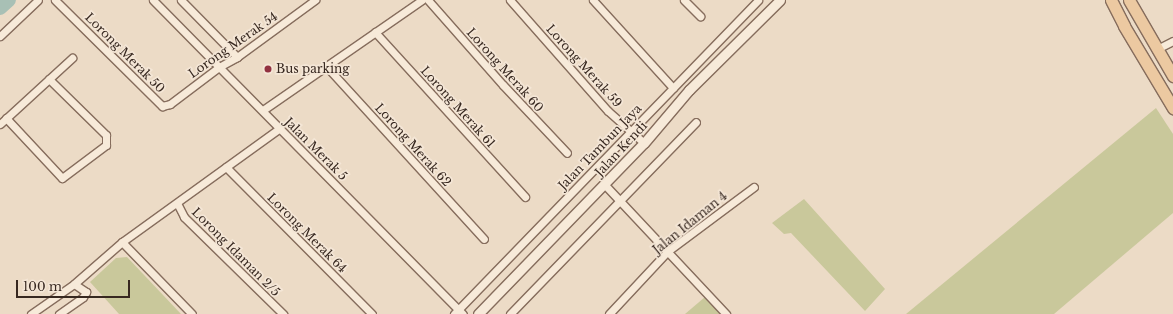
<!DOCTYPE html>
<style>
body{margin:0}
#map{position:relative;width:1173px;height:314px;overflow:hidden;background:#ecdbc6;font-family:"Libre Baskerville",serif}
div>[style]{position:absolute}
.green>*{inset:0;background:#c9c89b}
.river>*{height:14px;margin:-7px;padding:0 7px;transform-origin:7px;border-radius:7px;background:#a8c0b5}
.roads{filter:drop-shadow(1px 0 #866d5d) drop-shadow(-1px 0 #866d5d) drop-shadow(0 1px #866d5d) drop-shadow(0 -1px #866d5d)}
.minor>*{height:7px;margin:-3.5px;padding:0 3.5px;transform-origin:3.5px;border-radius:3.5px;background:#f7ead9}
.tertiary>*{height:9px;margin:-4.5px;padding:0 4.5px;transform-origin:4.5px;border-radius:4.5px;background:#f7ead9}
.primary>*{height:11px;margin:-5.5px;padding:0 5.5px;transform-origin:5.5px;border-radius:5.5px;background:#ecc9a1}
.dots>*{width:11px;height:11px;translate:-50% -50%;box-sizing:border-box;border:2px solid #f4e6d6;border-radius:50%}
span{translate:-50% -50%;white-space:nowrap;text-align:center;line-height:1.15;-webkit-text-stroke:3.5px #f4e6d6;paint-order:stroke}
.street-label{font-size:12px;color:#372820}
.poi-label{font-size:12px;color:#372820}
.left{translate:0 -50%;text-align:left}
.scale{position:absolute;left:16px;top:280px;width:114px;height:18px;box-sizing:border-box;border:2px solid #372820;border-top:0;padding-left:5px;font-size:12px;line-height:14px;white-space:nowrap;color:#372820;-webkit-text-stroke:3px #f4e6d6;paint-order:stroke}
</style>
<div id="map">
<div class="green">
<i style="clip-path:polygon(1156px 108px,1173px 134px,1173px 213px,1054px 314px,906px 314px)"></i>
<i style="clip-path:polygon(804px 199px,885px 289px,865px 311px,791px 233px,784px 234px,772px 223px)"></i>
<i style="clip-path:polygon(127px 257px,181px 314px,119px 314px,90px 282px,116px 258px)"></i>
<i style="clip-path:polygon(705px 297px,720px 314px,685px 314px)"></i>
</div>
<div class="river">
<i style="left:0;top:8px;width:12px;rotate:-42deg"></i>
</div>
<div class="roads">
<div class="minor">
<i style="left:55px;top:0;width:151px;rotate:44.7deg"></i>
<i style="left:162px;top:106px;width:8px;rotate:-14deg"></i>
<i style="left:170px;top:104px;width:61px;rotate:-37.1deg"></i>
<i style="left:219px;top:67px;width:21px;rotate:-29deg"></i>
<i style="left:237px;top:57px;width:97px;rotate:-36.2deg"></i>
<i style="left:153px;top:0;width:441px;rotate:45.4deg"></i>
<i style="left:181px;top:0;width:80px;rotate:45.5deg"></i>
<i style="left:428px;top:0;width:113px;rotate:48.6deg"></i>
<i style="left:503px;top:85px;width:93px;rotate:46.7deg"></i>
<i style="left:510px;top:0;width:148px;rotate:48.6deg"></i>
<i style="left:608px;top:111px;width:48px;rotate:41.6deg"></i>
<i style="left:593px;top:0;width:119px;rotate:47.7deg"></i>
<i style="left:684px;top:0;width:23px;rotate:45deg"></i>
<i style="left:375px;top:32px;width:223px;rotate:47.7deg"></i>
<i style="left:0;top:36px;width:52px;rotate:-43.5deg"></i>
<i style="left:1157px;top:49px;width:18px;rotate:-27deg"></i>
<i style="left:326px;top:66px;width:234px;rotate:47.6deg"></i>
<i style="left:263px;top:110px;width:193px;rotate:-34.7deg"></i>
<i style="left:6px;top:118px;width:82px;rotate:47deg"></i>
<i style="left:62px;top:178px;width:55px;rotate:-36.9deg"></i>
<i style="left:106px;top:145px;width:10px;rotate:-90deg"></i>
<i style="left:106px;top:135px;width:80px;rotate:-135.5deg"></i>
<i style="left:0;top:124px;width:98px;rotate:-42.5deg"></i>
<i style="left:226px;top:167px;width:207px;rotate:45.2deg"></i>
<i style="left:605px;top:185px;width:177px;rotate:46.8deg"></i>
<i style="left:177px;top:203px;width:16px;rotate:63deg"></i>
<i style="left:184px;top:217px;width:139px;rotate:44.4deg"></i>
<i style="left:122px;top:242px;width:100px;rotate:45.8deg"></i>
<i style="left:31px;top:314px;width:52px;rotate:-34.9deg"></i>
<i style="left:74px;top:284px;width:64px;rotate:-41.2deg"></i>
<i style="left:122px;top:242px;width:195px;rotate:-35.8deg"></i>
<i style="left:59px;top:314px;width:29px;rotate:-35deg"></i>
<i style="left:83px;top:297px;width:6px;rotate:-59deg"></i>
<i style="left:86px;top:292px;width:14px;rotate:-146deg"></i>
<i style="left:454px;top:314px;width:437px;rotate:-45.9deg"></i>
<i style="left:510px;top:314px;width:267px;rotate:-45.9deg"></i>
<i style="left:609px;top:314px;width:86px;rotate:-46.9deg"></i>
<i style="left:668px;top:251px;width:107px;rotate:-36.7deg"></i>
</div>
<div class="tertiary">
<i style="left:478px;top:314px;width:238px;rotate:-45.9deg"></i>
<i style="left:644px;top:143px;width:70px;rotate:-49.7deg"></i>
<i style="left:689px;top:90px;width:128px;rotate:-44.7deg"></i>
</div>
<div class="primary">
<i style="left:1111px;top:0;width:29px;rotate:63deg"></i>
<i style="left:1124px;top:26px;width:96px;rotate:59.1deg"></i>
<i style="left:1129px;top:0;width:88px;rotate:59.9deg"></i>
</div>
</div>
<div class="dots">
<i style="left:268px;top:69px;background:#923140"></i>
</div>
<div class="street-label">
<span style="left:233px;top:45px;rotate:-35deg">Lorong Merak 54</span>
<span style="left:125px;top:53px;rotate:45deg">Lorong Merak 50</span>
<span style="left:584px;top:66px;rotate:48deg">Lorong Merak 59</span>
<span style="left:505px;top:70px;rotate:48deg">Lorong Merak 60</span>
<span style="left:458px;top:107px;rotate:48deg">Lorong Merak 61</span>
<span style="left:413px;top:145px;rotate:48deg">Lorong Merak 62</span>
<span style="left:600px;top:147px;rotate:-46deg">Jalan Tambun Jaya</span>
<span style="left:316px;top:149px;rotate:45deg">Jalan Merak 5</span>
<span style="left:621px;top:149px;rotate:-47deg">Jalan Kendi</span>
<span style="left:690px;top:223px;rotate:-39deg">Jalan Idaman 4</span>
<span style="left:307px;top:233px;rotate:45deg">Lorong Merak 64</span>
<span style="left:236px;top:252px;rotate:45deg">Lorong Idaman 2/5</span>
</div>
<div class="poi-label">
<span class="left" style="left:276px;top:69px">Bus parking</span>
</div>
<div class="scale">100 m</div>
</div>
